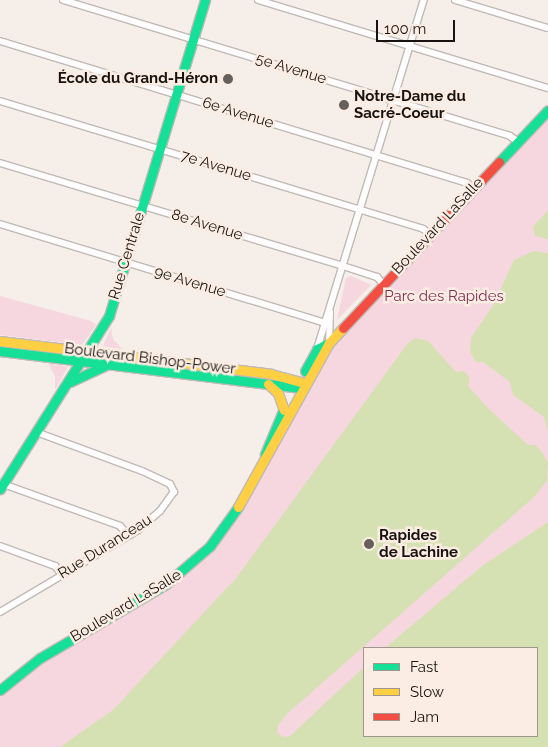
<!DOCTYPE html>
<meta charset="utf-8">
<style>
body{margin:0}
#map{position:relative;width:548px;height:747px;overflow:hidden;background:#f5eee9;font-family:Raleway,sans-serif}
div>[style]{position:absolute}
.green>*{inset:0;background:#f6d6df}
.water>*{inset:0;background:#d6e1b3}
.roads{filter:drop-shadow(1px 0 #c0bab6) drop-shadow(-1px 0 #c0bab6) drop-shadow(0 1px #c0bab6) drop-shadow(0 -1px #c0bab6)}
.street>*{height:6px;margin:-3px;padding:0 3px;transform-origin:3px;border-radius:3px;background:#fefcfc}
.fast>*{height:9px;margin:-4.5px;padding:0 4.5px;transform-origin:4.5px;border-radius:4.5px;background:#16e098}
.slow>*{height:9px;margin:-4.5px;padding:0 4.5px;transform-origin:4.5px;border-radius:4.5px;background:#ffcf43}
.jam>*{height:9px;margin:-4.5px;padding:0 4.5px;transform-origin:4.5px;border-radius:4.5px;background:#f24e42}
.dots>*{width:14px;height:14px;translate:-50% -50%;box-sizing:border-box;border:2px solid #fbede3;border-radius:50%}
span{translate:-50% -50%;white-space:nowrap;text-align:center;line-height:1.15;-webkit-text-stroke:5px #fbede3;paint-order:stroke}
.street-label{font-size:15px;color:#181310}
.poi-label{font-size:15px;color:#181310;font-weight:700}
.right{translate:-100% -50%;text-align:right}
.left{translate:0 -50%;text-align:left}
.park-label{font-size:15px;color:#7f3154}
.legend{position:absolute;left:363px;top:647px;width:175px;height:90px;box-sizing:border-box;background:#fbede3;border:1px solid #a0968f;margin:0;padding:6px 9px;list-style:none;font-size:15px;color:#181310}
.legend li{display:flex;align-items:center;gap:10px;height:25px}
.legend b{width:25px;border:1px solid #a0968f}
.scale{position:absolute;left:376px;top:20px;width:79px;height:22px;box-sizing:border-box;border:2px solid #181310;border-top:0;padding-left:6px;font-size:15px;line-height:18px;white-space:nowrap;color:#181310;-webkit-text-stroke:4px #fbede3;paint-order:stroke}
</style>
<div id="map">
<div class="green">
<i style="clip-path:polygon(evenodd,548px 119px,548px 747px,0 747px,0 695px,40px 662px,167px 589px,207px 555px,242px 509px,332px 348px,548px 119px,364px 648px,537px 648px,537px 736px,364px 736px,364px 648px)"></i>
<i style="clip-path:polygon(351px 276px,371px 285px,337px 320px,346px 278px)"></i>
<i style="clip-path:polygon(0 296px,91px 321px,96px 325px,82px 345px,0 335px)"></i>
<i style="clip-path:polygon(111px 328px,113px 339px,123px 350px,103px 346px)"></i>
<i style="clip-path:polygon(48px 363px,68px 367px,55px 390px,55px 376px)"></i>
</div>
<div class="water">
<i style="clip-path:polygon(548px 210px,548px 239px,535px 236px,533px 227px)"></i>
<i style="clip-path:polygon(534px 251px,548px 253px,548px 431px,544px 417px,513px 395px,510px 382px,483px 362px,476px 362px,470px 352px,471px 338px,492px 307px,514px 260px)"></i>
<i style="clip-path:polygon(416px 338px,428px 341px,456px 372px,464px 371px,470px 378px,468px 386px,489px 409px,528px 445px,535px 445px,542px 452px,548px 463px,547px 481px,534px 497px,288px 713px,278px 725px,277px 733px,284px 737px,290px 736px,364px 667px,364px 736px,537px 736px,537px 648px,385px 648px,482px 566px,548px 522px,548px 747px,60px 747px,113px 710px,237px 577px,408px 343px)"></i>
</div>
<div class="roads">
<div class="street">
<i style="left:63px;top:0;width:467px;rotate:16.9deg"></i>
<i style="left:510px;top:136px;width:10px;rotate:37deg"></i>
<i style="left:258px;top:0;width:303px;rotate:16.9deg"></i>
<i style="left:455px;top:0;width:97px;rotate:16.8deg"></i>
<i style="left:0;top:41px;width:488px;rotate:16.9deg"></i>
<i style="left:467px;top:183px;width:9px;rotate:36deg"></i>
<i style="left:0;top:101px;width:442px;rotate:16.8deg"></i>
<i style="left:423px;top:229px;width:9px;rotate:32deg"></i>
<i style="left:0;top:163px;width:358px;rotate:16.7deg"></i>
<i style="left:343px;top:266px;width:36px;rotate:18deg"></i>
<i style="left:377px;top:277px;width:9px;rotate:49deg"></i>
<i style="left:0;top:224px;width:338px;rotate:16.9deg"></i>
<i style="left:329px;top:343px;width:31px;rotate:-88deg"></i>
<i style="left:317px;top:349px;width:365px;rotate:-73deg"></i>
<i style="left:3px;top:484px;width:124px;rotate:19.7deg"></i>
<i style="left:120px;top:526px;width:13px;rotate:48deg"></i>
<i style="left:0;top:546px;width:59px;rotate:20deg"></i>
<i style="left:55px;top:566px;width:11px;rotate:52deg"></i>
<i style="left:0;top:612px;width:161px;rotate:-30.7deg"></i>
<i style="left:138px;top:530px;width:29px;rotate:-41deg"></i>
<i style="left:160px;top:511px;width:24px;rotate:-54deg"></i>
<i style="left:174px;top:492px;width:9px;rotate:-117deg"></i>
<i style="left:170px;top:484px;width:31px;rotate:-155deg"></i>
<i style="left:142px;top:471px;width:113px;rotate:-159.8deg"></i>
</div>
<div class="fast">
<i style="left:499px;top:162px;width:71px;rotate:-46.7deg"></i>
<i style="left:0;top:351px;width:303px;rotate:7deg"></i>
<i style="left:305px;top:371px;width:25px;rotate:-61deg"></i>
<i style="left:317px;top:349px;width:13px;rotate:-27deg"></i>
<i style="left:70px;top:382px;width:38px;rotate:-25deg"></i>
<i style="left:265px;top:454px;width:47px;rotate:-67.3deg"></i>
<i style="left:0;top:489px;width:204px;rotate:-57.8deg"></i>
<i style="left:109px;top:316px;width:330px;rotate:-73.1deg"></i>
<i style="left:0;top:690px;width:51px;rotate:-38.7deg"></i>
<i style="left:40px;top:658px;width:146px;rotate:-30.4deg"></i>
<i style="left:166px;top:584px;width:58px;rotate:-40.8deg"></i>
<i style="left:210px;top:546px;width:48px;rotate:-54.3deg"></i>
</div>
<div class="slow">
<i style="left:0;top:341px;width:273px;rotate:6.9deg"></i>
<i style="left:271px;top:374px;width:35px;rotate:15deg"></i>
<i style="left:268px;top:384px;width:13px;rotate:42deg"></i>
<i style="left:278px;top:393px;width:18px;rotate:71deg"></i>
<i style="left:238px;top:507px;width:188px;rotate:-61deg"></i>
<i style="left:329px;top:343px;width:21px;rotate:-47deg"></i>
</div>
<div class="jam">
<i style="left:343px;top:328px;width:228px;rotate:-46.8deg"></i>
</div>
</div>
<div class="dots">
<i style="left:228px;top:79px;background:#65605c"></i>
<i style="left:344px;top:105px;background:#65605c"></i>
<i style="left:369px;top:544px;background:#65605c"></i>
</div>
<div class="street-label">
<span style="left:291px;top:69px;rotate:17deg">5e Avenue</span>
<span style="left:238px;top:113px;rotate:17deg">6e Avenue</span>
<span style="left:216px;top:166px;rotate:17deg">7e Avenue</span>
<span style="left:207px;top:225px;rotate:17deg">8e Avenue</span>
<span style="left:438px;top:226px;rotate:-47deg">Boulevard LaSalle</span>
<span style="left:127px;top:256px;rotate:-73deg">Rue Centrale</span>
<span style="left:190px;top:282px;rotate:17deg">9e Avenue</span>
<span style="left:150px;top:359px;rotate:7deg">Boulevard Bishop-Power</span>
<span style="left:105px;top:547px;rotate:-32deg">Rue Duranceau</span>
<span style="left:126px;top:606px;rotate:-31deg">Boulevard LaSalle</span>
</div>
<div class="poi-label">
<span class="right" style="left:218px;top:79px">École du Grand-Héron</span>
<span class="left" style="left:354px;top:105px">Notre-Dame du<br>Sacré-Coeur</span>
<span class="left" style="left:379px;top:544px">Rapides<br>de Lachine</span>
</div>
<div class="park-label">
<span style="left:444px;top:297px">Parc des Rapides</span>
</div>
<ul class="legend">
<li><b style="height:6px;background:#16e098"></b>Fast</li>
<li><b style="height:6px;background:#ffcf43"></b>Slow</li>
<li><b style="height:6px;background:#f24e42"></b>Jam</li>
</ul>
<div class="scale">100 m</div>
</div>
